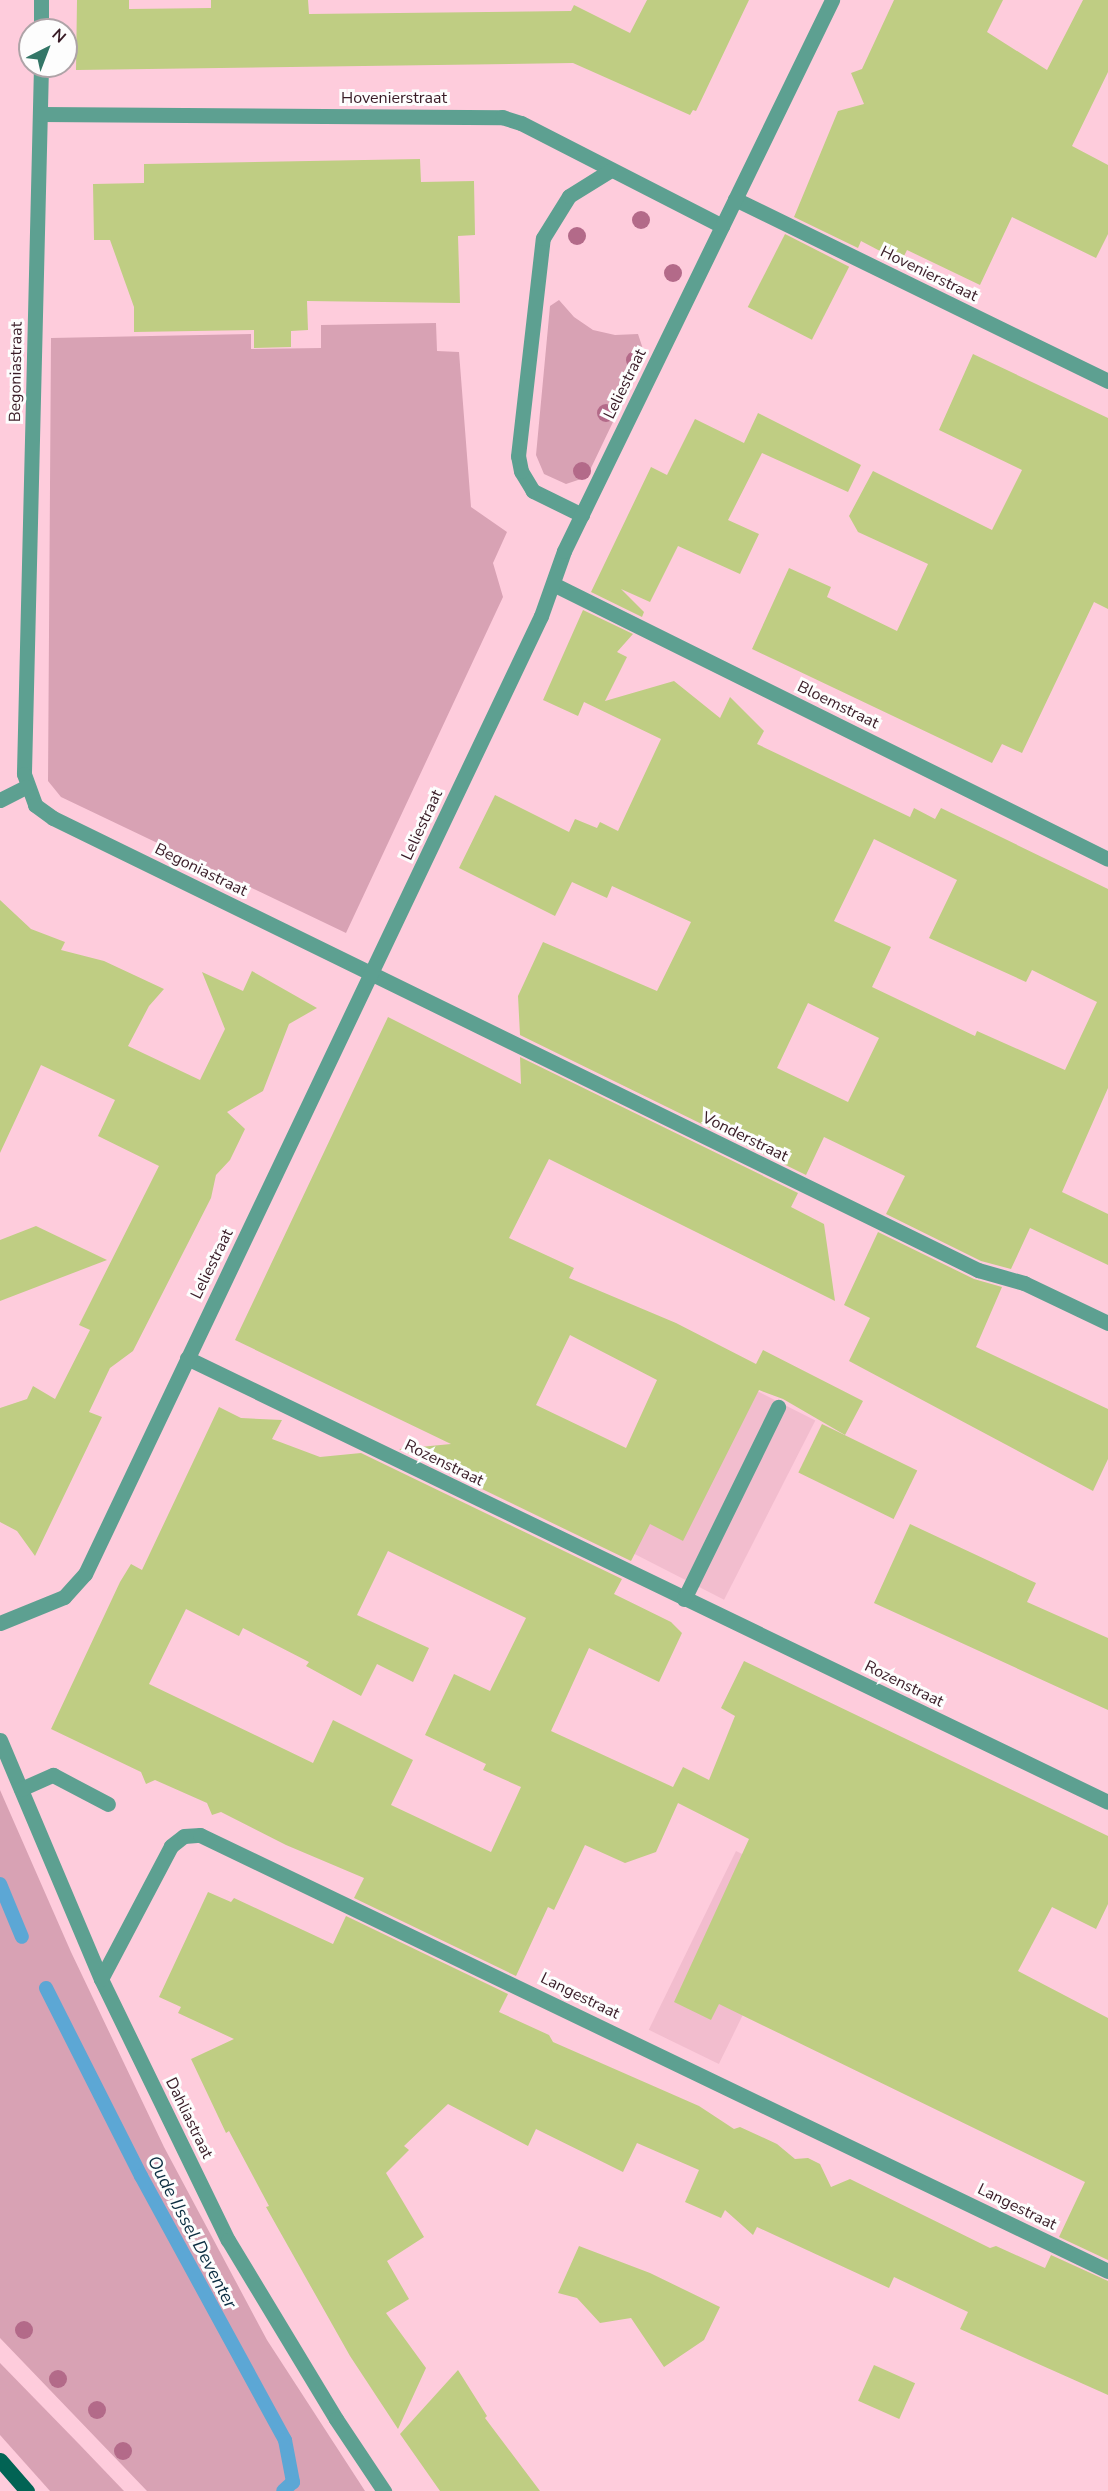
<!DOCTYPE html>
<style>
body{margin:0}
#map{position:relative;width:1108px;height:2491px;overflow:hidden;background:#feccdc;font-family:"Nunito Sans",sans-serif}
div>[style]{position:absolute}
.built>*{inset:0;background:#f2bdce;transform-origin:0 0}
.green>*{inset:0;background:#d8a2b4}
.stream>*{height:14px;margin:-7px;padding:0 7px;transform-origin:7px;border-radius:7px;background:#5ca7d5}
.building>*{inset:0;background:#bfcd83;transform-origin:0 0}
.minor>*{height:15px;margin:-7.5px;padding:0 7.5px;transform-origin:7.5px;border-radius:7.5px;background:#5da091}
.major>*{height:15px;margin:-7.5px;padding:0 7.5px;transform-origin:7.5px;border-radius:7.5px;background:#026354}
.trees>*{width:18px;height:18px;margin:-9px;border-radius:50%;background:#b36a89}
span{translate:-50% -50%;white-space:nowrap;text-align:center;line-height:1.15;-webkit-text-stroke:6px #fdfdfd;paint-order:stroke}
.street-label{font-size:16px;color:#381b26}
.water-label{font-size:18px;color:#0b2d41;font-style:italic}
.north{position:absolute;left:18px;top:18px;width:60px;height:60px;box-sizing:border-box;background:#fdfdfd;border:2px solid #aea3a7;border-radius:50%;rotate:42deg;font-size:16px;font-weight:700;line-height:24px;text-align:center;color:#381b26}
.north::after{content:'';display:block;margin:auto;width:21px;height:27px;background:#337667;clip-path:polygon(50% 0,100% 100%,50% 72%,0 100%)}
</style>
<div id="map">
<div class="built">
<i style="left:720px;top:1372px;width:107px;height:201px;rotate:27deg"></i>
<i style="left:736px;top:1851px;width:78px;height:199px;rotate:26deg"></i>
</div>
<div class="green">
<i style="clip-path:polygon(559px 300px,574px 317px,593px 330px,615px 335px,638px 334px,645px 355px,591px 468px,581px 479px,566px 484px,544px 474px,536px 455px,550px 306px)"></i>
<i style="clip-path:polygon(436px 323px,437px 351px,459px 352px,471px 507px,507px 532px,493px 563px,503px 597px,346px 933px,61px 797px,48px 781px,51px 338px,251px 334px,251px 349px,321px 348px,321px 325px)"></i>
<i style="clip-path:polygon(0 1790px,71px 1952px,164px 2147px,267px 2340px,365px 2491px,147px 2491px,0 2338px)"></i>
<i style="clip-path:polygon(0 2363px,78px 2443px,124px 2491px,50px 2491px,0 2435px)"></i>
</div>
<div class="stream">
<i style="left:0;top:1884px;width:57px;rotate:67.5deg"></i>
<i style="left:46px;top:1988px;width:211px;rotate:63.2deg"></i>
<i style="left:141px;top:2176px;width:301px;rotate:61.4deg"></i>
<i style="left:285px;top:2440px;width:43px;rotate:79.2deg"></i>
<i style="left:293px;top:2482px;width:13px;rotate:138deg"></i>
</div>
<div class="building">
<i style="clip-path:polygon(77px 0,129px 0,129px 9px,211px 8px,211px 0,308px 0,309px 14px,571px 11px,574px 5px,630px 33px,647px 0,749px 0,696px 111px,693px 110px,690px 115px,573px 63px,76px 70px)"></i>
<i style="clip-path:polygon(894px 0,1003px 0,987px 32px,1047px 70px,1083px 0,1108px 0,1108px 72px,1072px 146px,1108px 165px,1108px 234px,1096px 258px,1012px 217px,980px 285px,907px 250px,901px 262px,861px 241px,858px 248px,794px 217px,838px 111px,864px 104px,851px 73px,862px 69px)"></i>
<i style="clip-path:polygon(420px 159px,421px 182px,474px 181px,475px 235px,458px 236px,460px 303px,307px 301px,308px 330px,291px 331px,291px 347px,254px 348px,254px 330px,134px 332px,134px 307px,110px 240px,94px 240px,93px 184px,144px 183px,144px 164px)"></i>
<i style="left:785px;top:234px;width:72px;height:82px;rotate:27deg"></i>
<i style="clip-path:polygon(973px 354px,1108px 418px,1108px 609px,1094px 602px,1022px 753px,1002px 744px,992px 763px,752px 649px,789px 568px,831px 587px,827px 597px,897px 631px,928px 564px,858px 532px,849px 516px,873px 471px,992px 530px,1022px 470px,939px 430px)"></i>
<i style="clip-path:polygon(758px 413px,861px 465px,848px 492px,762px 453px,728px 520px,759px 534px,740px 574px,678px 546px,650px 602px,621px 589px,644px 612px,642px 617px,591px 592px,651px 467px,667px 475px,695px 419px,744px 443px)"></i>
<i style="clip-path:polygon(evenodd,583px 610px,633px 634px,617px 652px,627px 657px,605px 701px,674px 681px,720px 718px,730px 697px,764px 731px,757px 744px,910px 817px,914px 808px,935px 819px,941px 808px,1108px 889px,1108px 1088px,1062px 1192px,1108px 1214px,1108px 1265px,1030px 1228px,1011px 1269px,981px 1261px,886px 1214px,905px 1176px,824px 1137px,806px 1175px,520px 1035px,518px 996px,543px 942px,657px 991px,691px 922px,612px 886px,607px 898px,572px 882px,555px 916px,459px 868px,495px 795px,569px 832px,575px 819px,597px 828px,600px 822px,618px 831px,661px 739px,584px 702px,578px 716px,543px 700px,583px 610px,874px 839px,957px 880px,929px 938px,1026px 982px,1032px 970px,1097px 1002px,1065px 1070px,977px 1031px,975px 1036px,872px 987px,891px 947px,834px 921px,874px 839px,583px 610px,808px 1003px,879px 1038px,848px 1102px,777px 1068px,808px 1003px)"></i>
<i style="clip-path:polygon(0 900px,31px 929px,65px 942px,61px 950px,104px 961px,164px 989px,149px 1006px,128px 1046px,200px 1080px,225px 1029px,202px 972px,243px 991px,252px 971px,317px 1008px,289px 1024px,263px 1091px,227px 1112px,245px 1129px,230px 1160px,216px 1175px,211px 1198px,133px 1351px,110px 1368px,89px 1412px,102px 1417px,35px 1556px,17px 1531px,0 1522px,0 1408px,27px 1399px,33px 1386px,55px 1399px,90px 1330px,79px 1325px,159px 1166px,98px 1136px,115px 1100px,41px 1065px,0 1153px)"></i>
<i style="clip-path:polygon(evenodd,388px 1017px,521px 1084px,520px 1057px,798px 1193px,791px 1207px,824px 1224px,835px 1301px,549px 1159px,509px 1238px,574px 1268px,569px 1278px,676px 1323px,756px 1364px,763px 1350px,863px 1401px,845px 1435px,783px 1399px,759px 1390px,683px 1541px,650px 1524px,631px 1561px,399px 1449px,451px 1444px,235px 1340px,388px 1017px,570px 1335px,657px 1380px,626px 1448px,536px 1405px,570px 1335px)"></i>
<i style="clip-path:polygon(36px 1226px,107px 1260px,0 1301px,0 1240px)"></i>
<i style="clip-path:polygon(878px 1232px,974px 1279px,1002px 1287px,976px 1347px,1108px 1409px,1108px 1459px,1093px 1491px,849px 1361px,870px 1318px,844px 1305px)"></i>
<i style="clip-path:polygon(evenodd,219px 1407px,241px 1418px,282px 1420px,272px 1439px,320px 1457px,361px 1453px,622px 1579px,614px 1594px,671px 1622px,682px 1633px,659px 1682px,589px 1648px,551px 1731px,673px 1787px,683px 1767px,709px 1780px,735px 1716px,721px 1708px,744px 1661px,1108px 1836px,1108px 1904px,1096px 1929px,1052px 1907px,1018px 1971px,1108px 2018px,1108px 2260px,1059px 2237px,1085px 2182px,719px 2004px,711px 2020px,674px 2002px,749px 1839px,678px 1803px,656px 1852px,625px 1863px,585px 1845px,554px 1910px,548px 1907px,516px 1976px,354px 1898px,364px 1878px,286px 1845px,221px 1812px,212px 1815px,207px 1803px,155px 1780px,146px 1784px,141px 1772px,51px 1729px,120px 1582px,131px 1564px,142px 1570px,219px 1407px,388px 1551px,526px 1618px,490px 1691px,454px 1674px,425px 1735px,486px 1764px,483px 1770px,521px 1787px,491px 1852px,391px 1805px,413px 1760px,333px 1720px,313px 1763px,149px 1684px,186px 1609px,239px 1636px,243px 1628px,309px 1662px,306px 1666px,361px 1696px,377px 1664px,413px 1682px,429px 1648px,357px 1615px,388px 1551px)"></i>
<i style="left:822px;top:1424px;width:106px;height:54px;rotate:26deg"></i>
<i style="clip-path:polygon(910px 1524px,1036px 1583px,1027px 1602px,1108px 1638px,1108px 1710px,874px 1603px)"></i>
<i style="clip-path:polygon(208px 1892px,231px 1902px,234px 1898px,333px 1944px,346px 1916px,508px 1994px,499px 2012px,549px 2035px,553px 2042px,699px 2106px,734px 2129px,740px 2127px,777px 2144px,795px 2159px,808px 2158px,820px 2164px,831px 2187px,850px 2179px,990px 2248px,996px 2246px,1045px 2268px,1051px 2255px,1108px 2281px,1108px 2395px,960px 2329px,968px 2312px,894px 2277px,889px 2288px,757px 2227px,753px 2235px,725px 2210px,721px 2218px,685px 2202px,699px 2170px,637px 2143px,623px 2172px,536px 2129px,528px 2146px,448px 2104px,404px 2146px,409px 2150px,386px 2173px,424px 2237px,387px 2261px,409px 2299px,386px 2313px,426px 2368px,398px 2429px,350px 2356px,266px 2207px,269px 2206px,229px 2131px,226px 2133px,191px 2059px,234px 2039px,178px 2013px,181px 2007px,159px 1997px)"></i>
<i style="clip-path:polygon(579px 2246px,650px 2273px,720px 2307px,704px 2340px,664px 2367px,631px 2318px,600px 2323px,577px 2298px,558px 2293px)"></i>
<i style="left:874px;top:2365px;width:45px;height:39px;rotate:24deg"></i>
<i style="clip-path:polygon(458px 2370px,487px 2416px,485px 2418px,540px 2491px,440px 2491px,400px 2434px)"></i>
</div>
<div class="minor">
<i style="left:41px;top:30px;width:30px;rotate:-90deg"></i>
<i style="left:41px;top:66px;width:708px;rotate:91.38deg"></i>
<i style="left:24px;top:774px;width:33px;rotate:70deg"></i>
<i style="left:35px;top:805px;width:22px;rotate:36deg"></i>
<i style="left:53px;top:818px;width:1030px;rotate:26.04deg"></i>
<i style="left:978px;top:1270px;width:48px;rotate:15.8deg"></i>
<i style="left:1024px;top:1283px;width:93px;rotate:25.5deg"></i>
<i style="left:41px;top:114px;width:461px;rotate:0.4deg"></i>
<i style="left:502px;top:117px;width:20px;rotate:18deg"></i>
<i style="left:521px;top:123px;width:226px;rotate:27.1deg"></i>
<i style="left:735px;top:199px;width:415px;rotate:26deg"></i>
<i style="left:582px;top:515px;width:55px;rotate:-153.9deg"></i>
<i style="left:533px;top:491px;width:23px;rotate:-121deg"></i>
<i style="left:521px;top:471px;width:15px;rotate:-101deg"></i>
<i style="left:518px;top:456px;width:219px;rotate:-83.5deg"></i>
<i style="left:543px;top:238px;width:49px;rotate:-58.2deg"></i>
<i style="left:569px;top:196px;width:49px;rotate:-31.8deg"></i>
<i style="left:553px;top:584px;width:619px;rotate:26.36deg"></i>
<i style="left:0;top:800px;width:29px;rotate:-27deg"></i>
<i style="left:187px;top:1358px;width:1022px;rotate:25.74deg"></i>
<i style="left:684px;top:1599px;width:214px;rotate:-63.9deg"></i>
<i style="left:0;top:1623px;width:69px;rotate:-22.1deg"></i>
<i style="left:64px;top:1597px;width:31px;rotate:-48deg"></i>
<i style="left:85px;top:1574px;width:1061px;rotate:-64.55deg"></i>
<i style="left:541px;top:616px;width:69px;rotate:-70.5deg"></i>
<i style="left:564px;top:551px;width:613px;rotate:-64.06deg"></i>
<i style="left:0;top:1740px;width:259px;rotate:67.1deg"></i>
<i style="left:101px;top:1979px;width:290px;rotate:64.1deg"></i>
<i style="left:228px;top:2240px;width:209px;rotate:58.9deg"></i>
<i style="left:336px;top:2419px;width:87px;rotate:56.3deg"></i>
<i style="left:21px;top:1789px;width:35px;rotate:-24deg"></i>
<i style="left:53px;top:1775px;width:62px;rotate:27.8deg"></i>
<i style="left:101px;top:1979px;width:150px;rotate:-62.2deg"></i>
<i style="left:171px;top:1846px;width:16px;rotate:-38deg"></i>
<i style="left:184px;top:1836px;width:16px;rotate:-4deg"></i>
<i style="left:200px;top:1835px;width:1007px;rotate:25.65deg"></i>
</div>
<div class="major">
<i style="left:0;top:2460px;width:41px;rotate:48.9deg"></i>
</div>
<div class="trees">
<i style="left:641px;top:220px"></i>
<i style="left:577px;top:236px"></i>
<i style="left:673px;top:273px"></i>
<i style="left:635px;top:360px"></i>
<i style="left:606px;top:413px"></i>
<i style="left:582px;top:471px"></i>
<i style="left:24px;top:2330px"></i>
<i style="left:58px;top:2379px"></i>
<i style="left:97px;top:2410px"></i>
<i style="left:123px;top:2451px"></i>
</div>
<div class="street-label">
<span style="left:394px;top:98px">Hovenierstraat</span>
<span style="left:929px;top:274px;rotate:26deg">Hovenierstraat</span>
<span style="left:16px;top:372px;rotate:-89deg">Begoniastraat</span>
<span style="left:625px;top:384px;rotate:-64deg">Leliestraat</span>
<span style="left:838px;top:705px;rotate:26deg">Bloemstraat</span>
<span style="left:422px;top:825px;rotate:-65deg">Leliestraat</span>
<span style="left:201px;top:870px;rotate:26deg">Begoniastraat</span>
<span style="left:745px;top:1137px;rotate:26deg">Vonderstraat</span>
<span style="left:212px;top:1264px;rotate:-64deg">Leliestraat</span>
<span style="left:444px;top:1463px;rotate:26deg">Rozenstraat</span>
<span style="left:904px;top:1684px;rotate:26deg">Rozenstraat</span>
<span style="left:580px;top:1996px;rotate:26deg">Langestraat</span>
<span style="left:189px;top:2118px;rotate:64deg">Dahliastraat</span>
<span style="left:1017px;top:2207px;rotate:26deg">Langestraat</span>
</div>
<div class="water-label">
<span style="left:192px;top:2232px;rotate:62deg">Oude IJssel Deventer</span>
</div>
<div class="north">N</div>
</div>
